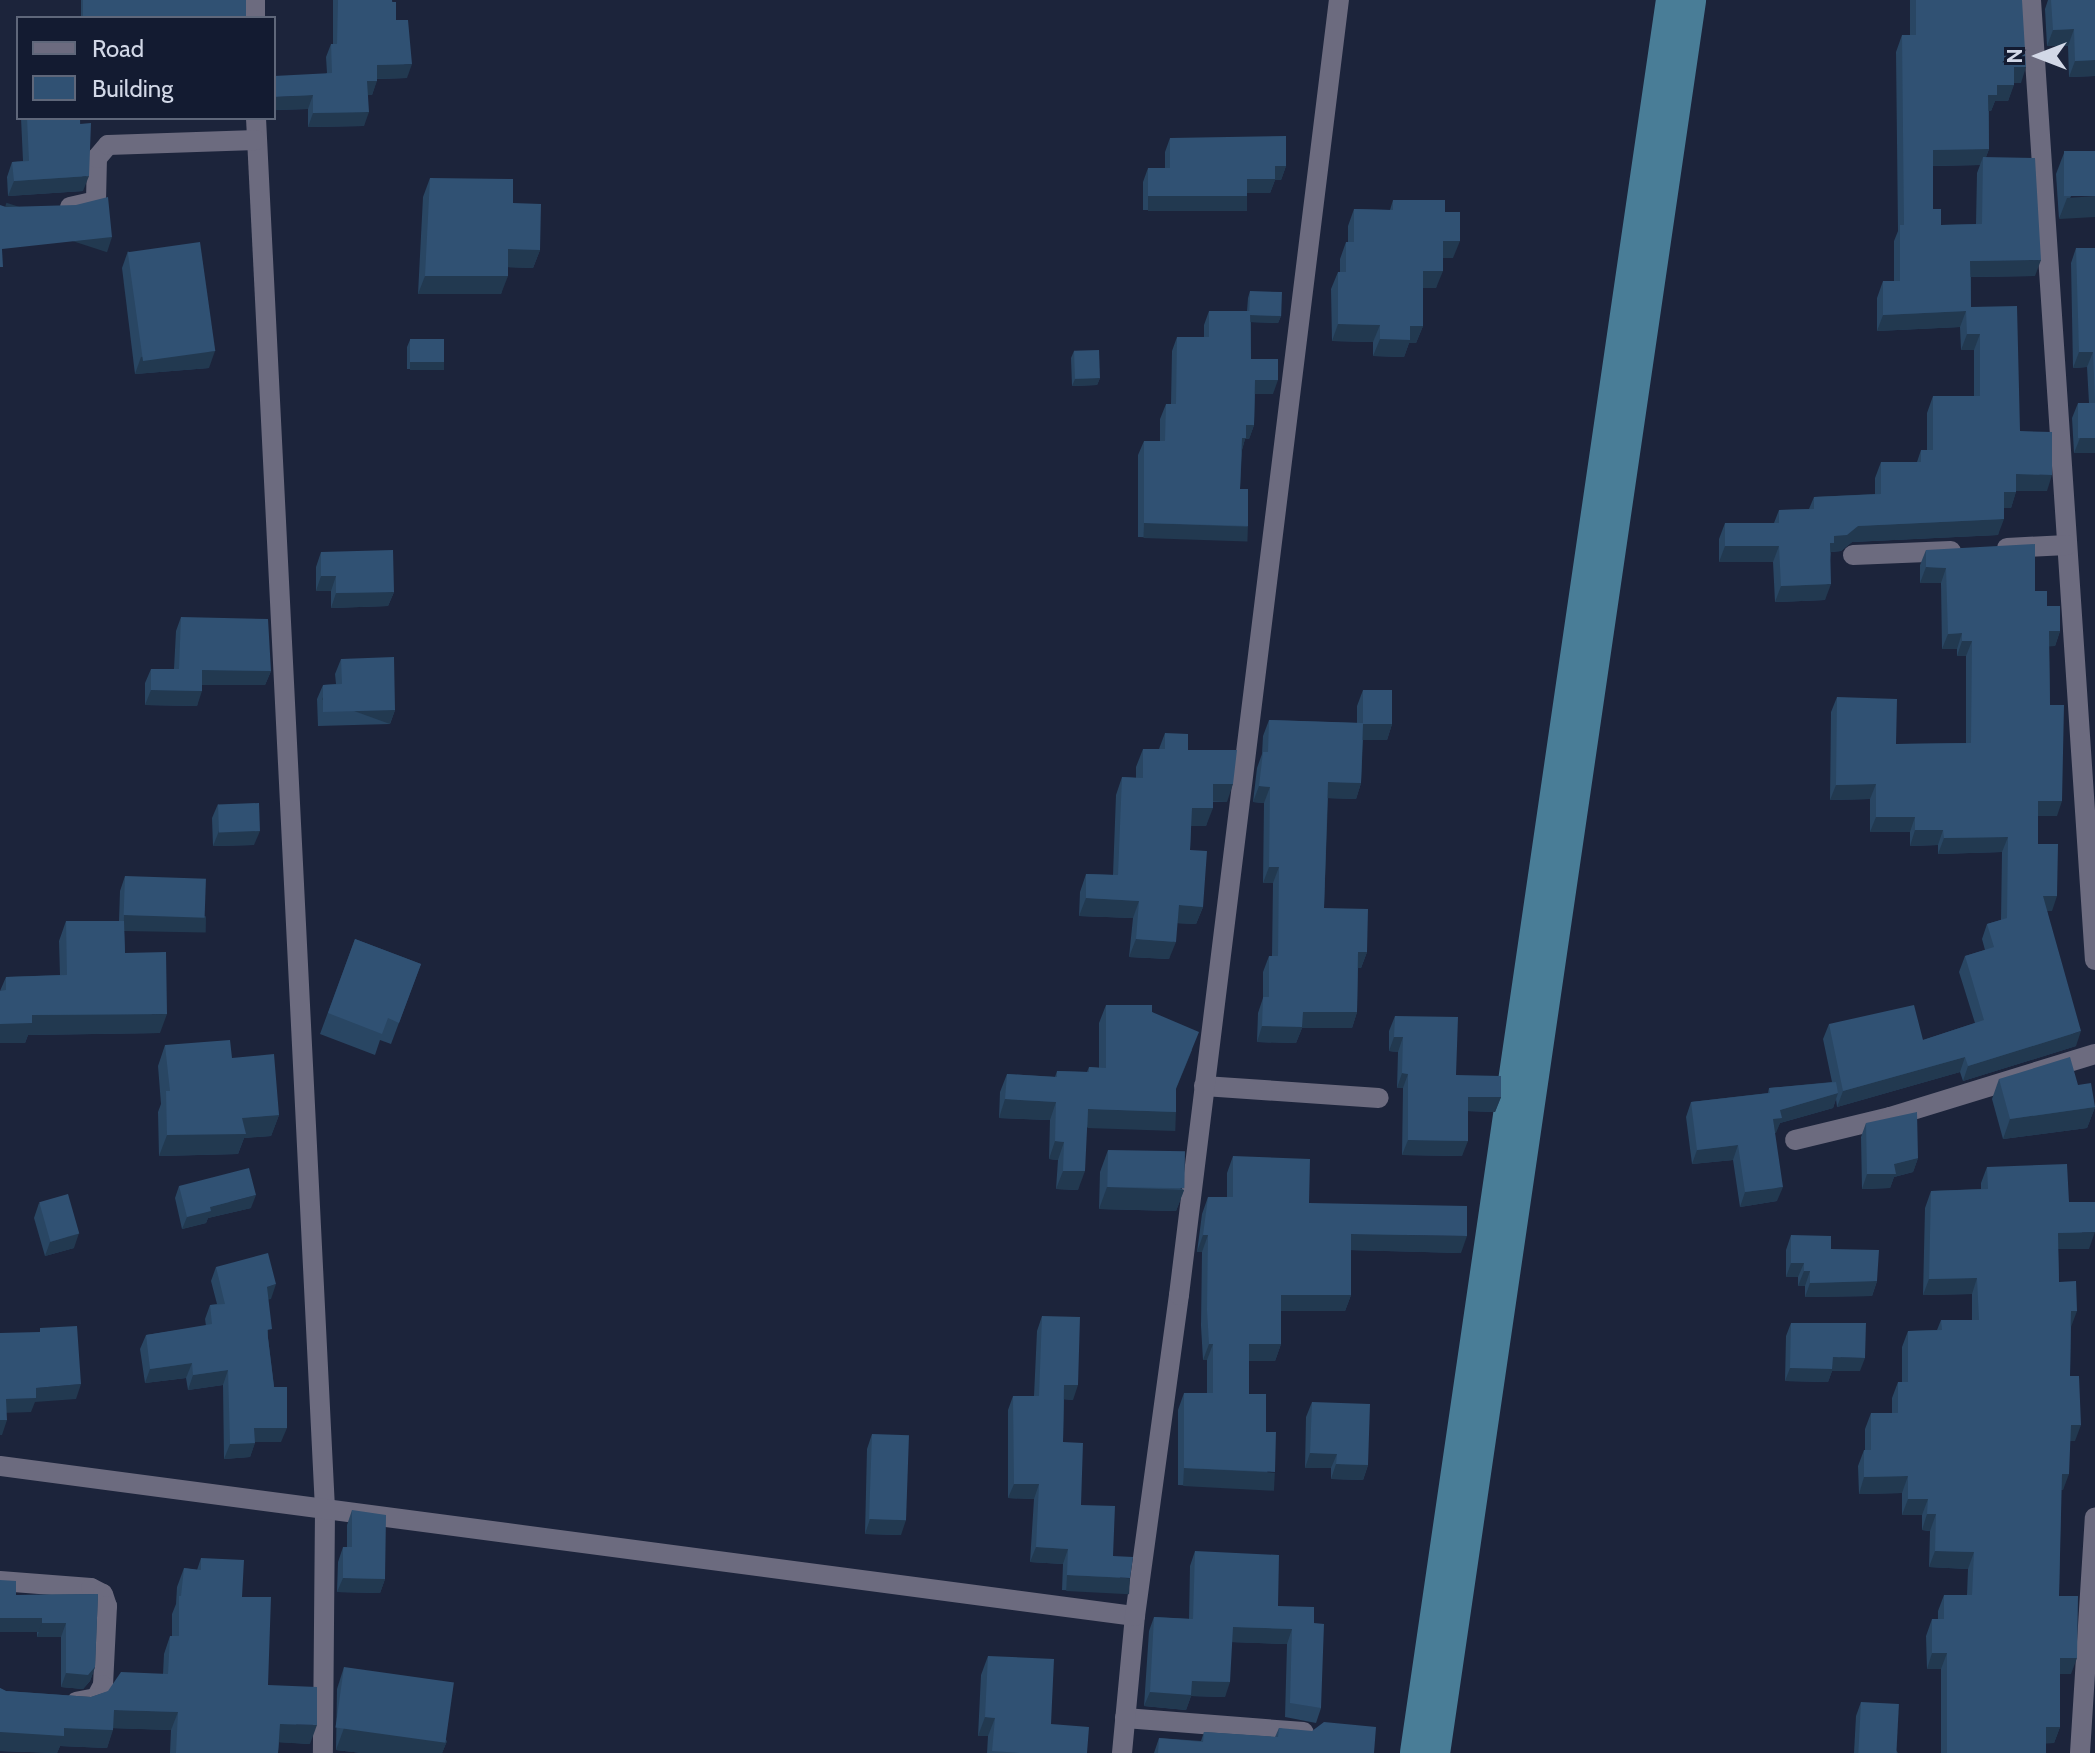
<!DOCTYPE html>
<style>
body{margin:0}
#map{position:relative;width:2095px;height:1753px;overflow:hidden;background:#1c243b;font-family:Cabin,sans-serif}
div>[style]{position:absolute}
.river>*{height:50px;margin:-25px;padding:0 25px;transform-origin:25px;border-radius:25px;background:#497d97}
.minor>*{height:20px;margin:-10px;padding:0 10px;transform-origin:10px;border-radius:10px;background:#6c6b7f}
.wall>*{inset:0;background:#294663;transform-origin:0 0}
.shaded-wall>*{inset:0;background:#223950;transform-origin:0 0}
.building>*{inset:0;background:#305173;transform-origin:0 0}
span{translate:-50% -50%;white-space:nowrap;text-align:center;line-height:1.15;-webkit-text-stroke:7px #131b31;paint-order:stroke}
.legend{position:absolute;left:16px;top:16px;width:260px;height:104px;box-sizing:border-box;background:#131b31;border:2px solid #5f677a;margin:0;padding:10px 14px;list-style:none;font-size:24px;color:#d2d8e7}
.legend li{display:flex;align-items:center;gap:16px;height:40px}
.legend b{width:40px;border:2px solid #5f677a}
.north{position:absolute;left:1999px;top:16px;width:80px;height:80px;-webkit-text-stroke:6px #131b31;paint-order:stroke;rotate:270deg;font-size:22px;font-weight:700;line-height:32px;text-align:center;color:#d2d8e7}
.north::after{content:'';display:block;margin:auto;width:28px;height:36px;background:#d2d8e7;clip-path:polygon(50% 0,100% 100%,50% 72%,0 100%)}
</style>
<div id="map">
<div class="river">
<i style="left:1425px;top:1753px;width:1772px;rotate:-81.69deg"></i>
</div>
<div class="minor">
<i style="left:255px;top:0;width:18px;rotate:90deg"></i>
<i style="left:2031px;top:0;width:962px;rotate:86.19deg"></i>
<i style="left:256px;top:118px;width:1394px;rotate:87.16deg"></i>
<i style="left:325px;top:1510px;width:243px;rotate:90.5deg"></i>
<i style="left:70px;top:207px;width:27px;rotate:-13deg"></i>
<i style="left:96px;top:201px;width:43px;rotate:-88.7deg"></i>
<i style="left:97px;top:158px;width:17px;rotate:-50deg"></i>
<i style="left:108px;top:145px;width:148px;rotate:-1.9deg"></i>
<i style="left:2007px;top:548px;width:60px;rotate:-2.9deg"></i>
<i style="left:1853px;top:555px;width:98px;rotate:-2.3deg"></i>
<i style="left:1204px;top:1086px;width:175px;rotate:3.9deg"></i>
<i style="left:1795px;top:1140px;width:98px;rotate:-13.6deg"></i>
<i style="left:1890px;top:1117px;width:214px;rotate:-17.1deg"></i>
<i style="left:0;top:1466px;width:1145px;rotate:7.53deg"></i>
<i style="left:0;top:1581px;width:91px;rotate:4.4deg"></i>
<i style="left:91px;top:1588px;width:13px;rotate:27deg"></i>
<i style="left:103px;top:1594px;width:13px;rotate:72deg"></i>
<i style="left:107px;top:1606px;width:79px;rotate:92.9deg"></i>
<i style="left:103px;top:1685px;width:15px;rotate:118deg"></i>
<i style="left:96px;top:1698px;width:20px;rotate:169deg"></i>
<i style="left:1125px;top:1718px;width:179px;rotate:4.5deg"></i>
<i style="left:1122px;top:1753px;width:138px;rotate:-84.6deg"></i>
<i style="left:1135px;top:1616px;width:324px;rotate:-82.2deg"></i>
<i style="left:1179px;top:1295px;width:1305px;rotate:-82.96deg"></i>
<i style="left:2080px;top:1753px;width:236px;rotate:-86.4deg"></i>
</div>
<div class="wall">
<i style="left:81px;top:0;width:165px;height:19px"></i>
<i style="clip-path:polygon(333px 0,392px 0,407px 78px,377px 79px,372px 95px,368px 95px,364px 126px,308px 127px,308px 109px,274px 110px,327px 73px,326px 57px,331px 44px,333px 44px)"></i>
<i style="clip-path:polygon(evenodd,1910px 0,2022px 0,2021px 83px,2014px 83px,2008px 101px,1995px 101px,1991px 111px,1989px 111px,1989px 149px,1986px 157px,2035px 276px,1971px 277px,1971px 307px,2020px 431px,2047px 491px,2016px 491px,2011px 508px,2004px 508px,1998px 535px,1852px 542px,1841px 551px,1831px 552px,1825px 600px,1775px 602px,1773px 562px,1719px 562px,1719px 539px,1725px 523px,1774px 523px,1779px 510px,1809px 509px,1814px 497px,1875px 494px,1875px 478px,1881px 462px,1917px 462px,1921px 450px,1927px 450px,1927px 413px,1933px 396px,1974px 396px,1974px 350px,1961px 350px,1960px 327px,1877px 331px,1877px 298px,1883px 281px,1894px 281px,1894px 241px,1898px 231px,1896px 52px,1902px 35px,1910px 35px,1910px 0,1980px 165px,1977px 173px,1976px 224px,1941px 225px,1933px 209px,1933px 166px,1980px 165px)"></i>
<i style="clip-path:polygon(2048px 0,2095px 0,2095px 76px,2069px 77px,2068px 46px,2047px 46px,2045px 9px)"></i>
<i style="clip-path:polygon(21px 118px,80px 118px,83px 191px,8px 196px,7px 177px,12px 162px,23px 161px)"></i>
<i style="clip-path:polygon(1170px 138px,1286px 166px,1281px 180px,1275px 180px,1270px 193px,1247px 193px,1242px 210px,1143px 210px,1143px 182px,1148px 168px,1165px 168px,1165px 152px)"></i>
<i style="clip-path:polygon(2095px 151px,2059px 219px,2056px 174px,2064px 153px)"></i>
<i style="clip-path:polygon(430px 178px,513px 203px,540px 250px,533px 268px,508px 267px,501px 294px,418px 294px,423px 197px)"></i>
<i style="clip-path:polygon(1393px 200px,1445px 212px,1453px 258px,1443px 258px,1436px 288px,1423px 288px,1423px 326px,1416px 343px,1409px 343px,1404px 357px,1373px 356px,1373px 342px,1332px 341px,1331px 289px,1338px 272px,1340px 272px,1340px 259px,1346px 242px,1348px 242px,1348px 226px,1354px 209px,1390px 210px)"></i>
<i style="clip-path:polygon(2076px 248px,2095px 248px,2095px 453px,2074px 453px,2072px 418px,2078px 403px,2089px 403px,2087px 367px,2073px 368px,2071px 263px)"></i>
<i style="clip-path:polygon(128px 251px,209px 368px,135px 374px,122px 268px)"></i>
<i style="clip-path:polygon(1250px 291px,1281px 316px,1278px 323px,1251px 322px,1251px 359px,1273px 394px,1255px 394px,1254px 425px,1249px 439px,1245px 439px,1242px 450px,1240px 489px,1248px 526px,1242px 540px,1138px 537px,1138px 455px,1144px 441px,1160px 441px,1160px 419px,1166px 404px,1171px 404px,1172px 351px,1177px 337px,1204px 337px,1204px 325px,1209px 311px,1247px 311px,1248px 298px)"></i>
<i style="clip-path:polygon(410px 340px,444px 362px,442px 369px,407px 369px,407px 347px)"></i>
<i style="clip-path:polygon(1074px 351px,1100px 378px,1097px 385px,1072px 386px,1071px 358px)"></i>
<i style="clip-path:polygon(1926px 550px,2035px 591px,2047px 606px,2060px 631px,2055px 646px,2049px 646px,2050px 705px,2057px 816px,2038px 816px,2038px 844px,2052px 911px,2047px 911px,2076px 1046px,1963px 1081px,1960px 1072px,1837px 1107px,1836px 1099px,1833px 1108px,1780px 1123px,1775px 1133px,1777px 1201px,1740px 1207px,1733px 1160px,1692px 1164px,1686px 1117px,1691px 1102px,1768px 1093px,1769px 1088px,1832px 1082px,1823px 1039px,1829px 1024px,1923px 1040px,1975px 1023px,1959px 972px,1965px 956px,1985px 950px,1982px 939px,1987px 924px,2001px 920px,2002px 852px,1938px 854px,1938px 845px,1910px 846px,1910px 832px,1870px 832px,1870px 799px,1830px 800px,1831px 712px,1837px 697px,1896px 744px,1966px 743px,1966px 656px,1957px 656px,1957px 649px,1942px 649px,1941px 583px,1920px 583px,1920px 565px)"></i>
<i style="clip-path:polygon(321px 552px,394px 592px,388px 606px,331px 608px,331px 591px,316px 591px,316px 567px)"></i>
<i style="clip-path:polygon(181px 617px,271px 671px,265px 685px,202px 685px,197px 706px,145px 705px,145px 683px,151px 669px,174px 669px,176px 631px)"></i>
<i style="clip-path:polygon(341px 659px,395px 710px,390px 724px,318px 726px,317px 699px,323px 685px,336px 684px,335px 674px)"></i>
<i style="clip-path:polygon(1363px 690px,1392px 724px,1387px 740px,1363px 740px,1361px 783px,1356px 799px,1328px 798px,1324px 908px,1367px 952px,1361px 968px,1358px 968px,1357px 1012px,1352px 1028px,1302px 1028px,1296px 1043px,1257px 1042px,1258px 1013px,1263px 998px,1263px 972px,1269px 956px,1272px 956px,1273px 883px,1263px 883px,1264px 803px,1253px 802px,1257px 768px,1262px 754px,1263px 736px,1269px 720px,1357px 723px,1357px 706px)"></i>
<i style="clip-path:polygon(1165px 733px,1188px 750px,1227px 802px,1213px 802px,1206px 826px,1191px 826px,1190px 850px,1203px 907px,1196px 924px,1177px 923px,1169px 959px,1129px 957px,1133px 918px,1079px 916px,1080px 892px,1086px 874px,1113px 875px,1116px 795px,1122px 777px,1136px 778px,1136px 767px,1143px 749px,1159px 749px)"></i>
<i style="clip-path:polygon(218px 804px,254px 845px,213px 846px,212px 818px)"></i>
<i style="clip-path:polygon(125px 876px,206px 917px,200px 932px,124px 930px,125px 953px,160px 1033px,28px 1035px,25px 1043px,0 1043px,0 991px,6px 977px,60px 975px,59px 941px,66px 921px,119px 921px,120px 891px)"></i>
<i style="clip-path:polygon(355px 939px,421px 964px,391px 1044px,380px 1040px,375px 1055px,320px 1034px)"></i>
<i style="clip-path:polygon(1106px 1005px,1152px 1012px,1192px 1050px,1176px 1089px,1176px 1112px,1169px 1130px,1087px 1127px,1078px 1190px,1056px 1189px,1058px 1160px,1049px 1159px,1050px 1120px,999px 1118px,1000px 1092px,1007px 1074px,1055px 1077px,1057px 1071px,1087px 1072px,1089px 1067px,1099px 1068px,1099px 1023px)"></i>
<i style="clip-path:polygon(1395px 1016px,1456px 1075px,1501px 1097px,1495px 1112px,1468px 1111px,1462px 1156px,1402px 1155px,1403px 1088px,1397px 1088px,1398px 1052px,1389px 1051px,1389px 1031px)"></i>
<i style="clip-path:polygon(165px 1045px,279px 1115px,271px 1136px,244px 1138px,238px 1154px,159px 1156px,158px 1112px,161px 1104px,158px 1066px)"></i>
<i style="clip-path:polygon(1999px 1079px,2078px 1085px,2095px 1107px,2087px 1128px,2003px 1139px,1992px 1099px)"></i>
<i style="clip-path:polygon(1866px 1123px,1918px 1158px,1913px 1172px,1894px 1177px,1890px 1188px,1862px 1189px,1861px 1137px)"></i>
<i style="clip-path:polygon(1108px 1150px,1184px 1190px,1176px 1211px,1099px 1209px,1100px 1172px)"></i>
<i style="clip-path:polygon(1233px 1156px,1309px 1203px,1461px 1253px,1351px 1250px,1351px 1295px,1345px 1311px,1281px 1311px,1281px 1344px,1275px 1361px,1249px 1361px,1249px 1394px,1266px 1432px,1268px 1489px,1178px 1485px,1178px 1410px,1184px 1393px,1207px 1393px,1207px 1360px,1203px 1360px,1201px 1326px,1202px 1252px,1197px 1252px,1202px 1214px,1208px 1197px,1227px 1197px,1227px 1173px)"></i>
<i style="clip-path:polygon(1987px 1167px,2069px 1202px,2089px 1249px,2058px 1249px,2059px 1282px,2071px 1327px,2070px 1376px,2075px 1441px,2070px 1441px,2063px 1490px,2061px 1490px,2059px 1596px,2071px 1674px,2060px 1674px,2060px 1727px,2054px 1743px,2046px 1743px,2046px 1753px,1941px 1753px,1941px 1669px,1927px 1669px,1926px 1636px,1932px 1619px,1938px 1619px,1938px 1611px,1944px 1595px,1967px 1595px,1968px 1569px,1929px 1567px,1930px 1531px,1922px 1530px,1922px 1515px,1902px 1515px,1902px 1493px,1859px 1494px,1858px 1466px,1864px 1450px,1865px 1450px,1865px 1429px,1871px 1413px,1892px 1413px,1892px 1398px,1898px 1382px,1902px 1382px,1902px 1347px,1908px 1331px,1937px 1330px,1941px 1320px,1972px 1320px,1972px 1294px,1923px 1295px,1925px 1208px,1931px 1191px,1981px 1189px,1981px 1183px)"></i>
<i style="clip-path:polygon(179px 1186px,251px 1208px,208px 1218px,206px 1223px,182px 1229px,175px 1198px)"></i>
<i style="clip-path:polygon(39px 1203px,74px 1248px,45px 1256px,34px 1218px)"></i>
<i style="clip-path:polygon(1791px 1235px,1831px 1249px,1877px 1281px,1872px 1296px,1805px 1297px,1805px 1286px,1798px 1286px,1798px 1277px,1786px 1277px,1786px 1250px)"></i>
<i style="clip-path:polygon(216px 1267px,271px 1299px,268px 1299px,268px 1338px,281px 1442px,255px 1442px,250px 1457px,224px 1459px,223px 1385px,188px 1390px,186px 1378px,145px 1383px,140px 1349px,146px 1335px,206px 1326px,205px 1319px,210px 1305px,217px 1304px,211px 1281px)"></i>
<i style="clip-path:polygon(1042px 1316px,1073px 1400px,1064px 1399px,1063px 1442px,1081px 1505px,1113px 1556px,1125px 1593px,1062px 1590px,1063px 1564px,1030px 1562px,1034px 1499px,1008px 1498px,1008px 1410px,1013px 1396px,1034px 1396px,1037px 1331px)"></i>
<i style="clip-path:polygon(1791px 1323px,1860px 1371px,1832px 1371px,1828px 1382px,1785px 1381px,1786px 1336px)"></i>
<i style="clip-path:polygon(1312px 1402px,1368px 1465px,1363px 1480px,1331px 1479px,1331px 1468px,1305px 1468px,1306px 1417px)"></i>
<i style="clip-path:polygon(872px 1434px,901px 1535px,865px 1534px,867px 1449px)"></i>
<i style="clip-path:polygon(352px 1510px,385px 1579px,380px 1593px,337px 1592px,338px 1562px,343px 1547px,347px 1547px,347px 1525px)"></i>
<i style="clip-path:polygon(1195px 1551px,1278px 1606px,1314px 1623px,1321px 1708px,1316px 1723px,1285px 1717px,1287px 1644px,1232px 1642px,1225px 1697px,1191px 1696px,1186px 1710px,1144px 1706px,1149px 1631px,1154px 1617px,1189px 1619px,1190px 1566px)"></i>
<i style="clip-path:polygon(201px 1558px,242px 1597px,268px 1685px,310px 1744px,279px 1742px,278px 1753px,170px 1753px,171px 1730px,113px 1728px,107px 1748px,60px 1746px,57px 1753px,0 1751px,0 1688px,6px 1691px,91px 1697px,163px 1674px,164px 1654px,170px 1636px,172px 1636px,172px 1614px,176px 1604px,177px 1587px,184px 1568px,197px 1570px)"></i>
<i style="clip-path:polygon(98px 1594px,95px 1667px,90px 1681px,83px 1689px,61px 1687px,61px 1637px,37px 1637px,37px 1632px,0 1632px,16px 1595px)"></i>
<i style="clip-path:polygon(988px 1656px,1051px 1724px,1087px 1753px,987px 1753px,988px 1736px,978px 1736px,981px 1675px)"></i>
<i style="clip-path:polygon(344px 1667px,447px 1741px,442px 1753px,362px 1753px,336px 1750px,337px 1689px)"></i>
<i style="clip-path:polygon(1861px 1702px,1898px 1753px,1854px 1753px,1856px 1716px)"></i>
<i style="clip-path:polygon(1279px 1728px,1374px 1753px,1154px 1753px,1159px 1738px,1201px 1741px,1204px 1732px,1275px 1737px)"></i>
</div>
<div class="shaded-wall">
<i style="clip-path:polygon(2074px 29px,2068px 46px,2047px 46px,2053px 30px)"></i>
<i style="clip-path:polygon(2095px 60px,2095px 76px,2069px 77px,2075px 61px)"></i>
<i style="clip-path:polygon(412px 64px,407px 78px,372px 79px,377px 65px)"></i>
<i style="clip-path:polygon(2014px 67px,2026px 67px,2021px 83px,2008px 83px)"></i>
<i style="clip-path:polygon(367px 81px,377px 81px,372px 95px,362px 95px)"></i>
<i style="clip-path:polygon(1997px 85px,2014px 85px,2008px 101px,1995px 101px,1991px 111px,1983px 111px,1988px 95px)"></i>
<i style="clip-path:polygon(313px 95px,308px 109px,274px 110px,274px 97px)"></i>
<i style="clip-path:polygon(369px 112px,364px 126px,308px 127px,313px 113px)"></i>
<i style="clip-path:polygon(1989px 149px,1983px 165px,1983px 157px,1980px 165px,1927px 166px,1933px 150px)"></i>
<i style="clip-path:polygon(1275px 166px,1286px 166px,1281px 180px,1275px 180px,1270px 193px,1242px 193px,1247px 179px)"></i>
<i style="clip-path:polygon(89px 176px,83px 191px,8px 196px,14px 181px)"></i>
<i style="left:1148px;top:196px;width:99px;height:15px"></i>
<i style="clip-path:polygon(2095px 196px,2095px 217px,2059px 219px,2067px 198px)"></i>
<i style="left:112px;top:237px;width:16px;height:111px;rotate:108deg"></i>
<i style="clip-path:polygon(1443px 241px,1460px 241px,1453px 258px,1437px 258px)"></i>
<i style="clip-path:polygon(508px 249px,540px 250px,533px 268px,501px 267px)"></i>
<i style="clip-path:polygon(2041px 260px,2035px 276px,1965px 277px,1970px 261px)"></i>
<i style="clip-path:polygon(1423px 271px,1443px 271px,1436px 288px,1417px 288px)"></i>
<i style="clip-path:polygon(425px 276px,508px 276px,501px 294px,418px 294px)"></i>
<i style="clip-path:polygon(1966px 311px,1960px 327px,1877px 331px,1883px 315px)"></i>
<i style="clip-path:polygon(1250px 315px,1281px 316px,1278px 323px,1247px 322px)"></i>
<i style="clip-path:polygon(1338px 324px,1380px 325px,1373px 342px,1332px 341px)"></i>
<i style="clip-path:polygon(1410px 326px,1423px 326px,1416px 343px,1409px 343px,1404px 357px,1373px 356px,1380px 339px)"></i>
<i style="clip-path:polygon(1967px 334px,1980px 334px,1974px 350px,1961px 350px)"></i>
<i style="clip-path:polygon(215px 351px,209px 368px,135px 374px,141px 357px)"></i>
<i style="clip-path:polygon(2079px 352px,2093px 352px,2087px 367px,2073px 368px)"></i>
<i style="left:410px;top:362px;width:34px;height:8px"></i>
<i style="clip-path:polygon(1100px 378px,1097px 385px,1072px 386px,1075px 379px)"></i>
<i style="clip-path:polygon(1255px 380px,1278px 380px,1273px 394px,1250px 394px)"></i>
<i style="clip-path:polygon(1246px 425px,1254px 425px,1249px 439px,1245px 439px,1241px 453px,1237px 453px)"></i>
<i style="clip-path:polygon(2080px 438px,2095px 438px,2095px 453px,2074px 453px)"></i>
<i style="clip-path:polygon(2016px 474px,2052px 475px,2047px 491px,2011px 491px)"></i>
<i style="clip-path:polygon(2004px 492px,2016px 492px,2011px 508px,1998px 508px)"></i>
<i style="clip-path:polygon(2004px 519px,1998px 535px,1852px 542px,1841px 551px,1831px 552px,1828px 559px,1830px 543px,1834px 536px,1858px 526px)"></i>
<i style="left:1144px;top:523px;width:104px;height:15px;rotate:2deg"></i>
<i style="clip-path:polygon(1725px 546px,1779px 546px,1773px 562px,1719px 562px)"></i>
<i style="clip-path:polygon(1926px 567px,1946px 568px,1941px 583px,1920px 583px)"></i>
<i style="clip-path:polygon(321px 576px,336px 576px,331px 591px,316px 591px)"></i>
<i style="clip-path:polygon(1831px 584px,1825px 600px,1775px 602px,1781px 586px)"></i>
<i style="clip-path:polygon(394px 592px,388px 606px,331px 608px,336px 593px)"></i>
<i style="clip-path:polygon(2049px 631px,2060px 631px,2055px 646px,2043px 647px)"></i>
<i style="clip-path:polygon(1962px 633px,1957px 649px,1942px 649px,1948px 634px)"></i>
<i style="clip-path:polygon(1962px 641px,1972px 641px,1966px 656px,1957px 656px)"></i>
<i style="clip-path:polygon(202px 670px,271px 671px,265px 685px,197px 685px)"></i>
<i style="clip-path:polygon(151px 690px,202px 691px,197px 706px,145px 705px)"></i>
<i style="left:395px;top:710px;width:15px;height:72px;rotate:110deg"></i>
<i style="clip-path:polygon(1363px 724px,1392px 724px,1387px 740px,1358px 740px)"></i>
<i style="clip-path:polygon(1328px 782px,1361px 783px,1356px 799px,1322px 798px)"></i>
<i style="clip-path:polygon(1213px 784px,1233px 784px,1227px 802px,1206px 801px)"></i>
<i style="clip-path:polygon(1876px 784px,1870px 799px,1830px 800px,1836px 785px)"></i>
<i style="clip-path:polygon(1259px 786px,1270px 787px,1264px 803px,1253px 802px)"></i>
<i style="clip-path:polygon(2038px 801px,2062px 801px,2057px 816px,2033px 816px)"></i>
<i style="clip-path:polygon(1192px 808px,1213px 808px,1206px 826px,1185px 826px)"></i>
<i style="clip-path:polygon(1876px 817px,1915px 817px,1910px 832px,1870px 832px)"></i>
<i style="clip-path:polygon(1915px 830px,1943px 830px,1938px 845px,1910px 846px)"></i>
<i style="clip-path:polygon(219px 831px,260px 831px,254px 845px,213px 846px)"></i>
<i style="clip-path:polygon(2008px 837px,2002px 852px,1938px 854px,1944px 838px)"></i>
<i style="clip-path:polygon(1269px 867px,1279px 867px,1273px 883px,1263px 883px)"></i>
<i style="clip-path:polygon(2043px 896px,2057px 896px,2052px 911px,2037px 911px)"></i>
<i style="clip-path:polygon(1086px 898px,1139px 901px,1133px 918px,1079px 916px)"></i>
<i style="clip-path:polygon(1179px 905px,1203px 907px,1196px 924px,1172px 923px)"></i>
<i style="left:124px;top:915px;width:82px;height:16px;rotate:1deg"></i>
<i style="clip-path:polygon(1136px 939px,1176px 942px,1169px 959px,1129px 957px)"></i>
<i style="clip-path:polygon(1358px 952px,1367px 952px,1361px 968px,1353px 968px)"></i>
<i style="clip-path:polygon(1303px 1012px,1357px 1012px,1352px 1028px,1302px 1028px,1296px 1043px,1257px 1042px,1262px 1026px)"></i>
<i style="clip-path:polygon(167px 1014px,160px 1033px,28px 1035px,25px 1043px,0 1043px,0 1024px,32px 1015px)"></i>
<i style="clip-path:polygon(2081px 1031px,2076px 1046px,1963px 1081px,1968px 1066px)"></i>
<i style="clip-path:polygon(1394px 1037px,1403px 1037px,1398px 1052px,1389px 1051px)"></i>
<i style="clip-path:polygon(1965px 1057px,1960px 1072px,1837px 1107px,1843px 1091px)"></i>
<i style="clip-path:polygon(1402px 1073px,1408px 1074px,1403px 1088px,1397px 1088px)"></i>
<i style="clip-path:polygon(1838px 1093px,1833px 1108px,1780px 1123px,1776px 1133px,1768px 1133px,1773px 1119px,1780px 1110px)"></i>
<i style="clip-path:polygon(1468px 1097px,1501px 1097px,1495px 1112px,1463px 1111px)"></i>
<i style="clip-path:polygon(1005px 1099px,1056px 1102px,1050px 1120px,999px 1118px)"></i>
<i style="clip-path:polygon(2095px 1107px,2087px 1128px,2003px 1139px,2010px 1119px)"></i>
<i style="left:1088px;top:1109px;width:88px;height:19px;rotate:2deg"></i>
<i style="clip-path:polygon(279px 1115px,271px 1136px,244px 1138px,238px 1154px,159px 1156px,167px 1135px,242px 1118px)"></i>
<i style="clip-path:polygon(1408px 1140px,1468px 1141px,1462px 1156px,1402px 1155px)"></i>
<i style="clip-path:polygon(1055px 1141px,1064px 1142px,1058px 1160px,1049px 1159px)"></i>
<i style="clip-path:polygon(1738px 1145px,1733px 1160px,1692px 1164px,1697px 1150px)"></i>
<i style="clip-path:polygon(1918px 1158px,1913px 1172px,1894px 1177px,1890px 1188px,1862px 1189px,1867px 1174px,1894px 1164px)"></i>
<i style="clip-path:polygon(1063px 1171px,1085px 1171px,1078px 1190px,1056px 1189px)"></i>
<i style="clip-path:polygon(1107px 1187px,1184px 1190px,1176px 1211px,1099px 1209px)"></i>
<i style="clip-path:polygon(1783px 1187px,1777px 1201px,1740px 1207px,1745px 1192px)"></i>
<i style="clip-path:polygon(256px 1195px,251px 1208px,208px 1218px,206px 1223px,182px 1229px,187px 1217px,210px 1207px)"></i>
<i style="clip-path:polygon(2095px 1232px,2089px 1249px,2052px 1249px,2058px 1233px)"></i>
<i style="clip-path:polygon(79px 1233px,74px 1248px,45px 1256px,50px 1242px)"></i>
<i style="clip-path:polygon(1351px 1234px,1467px 1236px,1461px 1253px,1345px 1250px)"></i>
<i style="clip-path:polygon(1203px 1235px,1208px 1235px,1202px 1252px,1197px 1252px)"></i>
<i style="clip-path:polygon(1791px 1263px,1804px 1263px,1798px 1277px,1786px 1277px)"></i>
<i style="clip-path:polygon(1804px 1271px,1810px 1271px,1805px 1286px,1798px 1286px)"></i>
<i style="clip-path:polygon(1977px 1278px,1972px 1294px,1923px 1295px,1929px 1279px)"></i>
<i style="clip-path:polygon(1877px 1281px,1872px 1296px,1805px 1297px,1810px 1283px)"></i>
<i style="clip-path:polygon(276px 1284px,271px 1299px,262px 1301px,267px 1287px)"></i>
<i style="clip-path:polygon(1281px 1295px,1351px 1295px,1345px 1311px,1275px 1311px)"></i>
<i style="clip-path:polygon(2071px 1311px,2077px 1311px,2071px 1327px)"></i>
<i style="clip-path:polygon(1209px 1344px,1213px 1344px,1207px 1360px,1203px 1360px)"></i>
<i style="clip-path:polygon(1249px 1344px,1281px 1344px,1275px 1361px,1243px 1361px)"></i>
<i style="clip-path:polygon(1833px 1357px,1865px 1358px,1860px 1371px,1832px 1371px,1828px 1382px,1785px 1381px,1790px 1368px)"></i>
<i style="clip-path:polygon(192px 1363px,186px 1378px,145px 1383px,150px 1369px)"></i>
<i style="clip-path:polygon(228px 1370px,223px 1385px,188px 1390px,193px 1375px)"></i>
<i style="clip-path:polygon(81px 1384px,76px 1399px,35px 1402px,31px 1412px,1px 1413px,6px 1399px,36px 1388px)"></i>
<i style="clip-path:polygon(1064px 1385px,1078px 1385px,1073px 1400px,1059px 1399px)"></i>
<i style="clip-path:polygon(0 1420px,7px 1420px,2px 1435px,0 1435px)"></i>
<i style="clip-path:polygon(2071px 1425px,2081px 1425px,2075px 1441px,2065px 1441px)"></i>
<i style="clip-path:polygon(254px 1428px,287px 1428px,281px 1442px,249px 1442px)"></i>
<i style="clip-path:polygon(255px 1443px,250px 1457px,224px 1459px,230px 1444px)"></i>
<i style="clip-path:polygon(1310px 1453px,1337px 1454px,1331px 1468px,1305px 1468px)"></i>
<i style="clip-path:polygon(1336px 1464px,1368px 1465px,1363px 1480px,1331px 1479px)"></i>
<i style="left:1184px;top:1468px;width:91px;height:18px;rotate:3deg"></i>
<i style="clip-path:polygon(2062px 1474px,2069px 1474px,2063px 1490px,2056px 1490px)"></i>
<i style="clip-path:polygon(1908px 1476px,1902px 1493px,1859px 1494px,1864px 1477px)"></i>
<i style="clip-path:polygon(1014px 1484px,1039px 1484px,1034px 1499px,1008px 1498px)"></i>
<i style="clip-path:polygon(1908px 1499px,1928px 1499px,1922px 1515px,1902px 1515px)"></i>
<i style="clip-path:polygon(1927px 1514px,1936px 1514px,1930px 1531px,1922px 1530px)"></i>
<i style="clip-path:polygon(870px 1519px,906px 1520px,901px 1535px,865px 1534px)"></i>
<i style="clip-path:polygon(1036px 1547px,1068px 1549px,1063px 1564px,1030px 1562px)"></i>
<i style="clip-path:polygon(1935px 1551px,1974px 1552px,1968px 1569px,1929px 1567px)"></i>
<i style="left:1067px;top:1575px;width:63px;height:16px;rotate:3deg"></i>
<i style="clip-path:polygon(343px 1578px,385px 1579px,380px 1593px,337px 1592px)"></i>
<i style="left:0;top:1618px;width:42px;height:14px"></i>
<i style="clip-path:polygon(42px 1623px,66px 1623px,61px 1637px,37px 1637px)"></i>
<i style="clip-path:polygon(1233px 1627px,1292px 1629px,1287px 1644px,1228px 1642px)"></i>
<i style="clip-path:polygon(1932px 1653px,1947px 1653px,1941px 1669px,1927px 1669px)"></i>
<i style="clip-path:polygon(2060px 1658px,2077px 1658px,2071px 1674px,2054px 1674px)"></i>
<i style="clip-path:polygon(95px 1667px,90px 1681px,83px 1689px,61px 1687px,66px 1673px)"></i>
<i style="clip-path:polygon(1192px 1681px,1230px 1682px,1225px 1697px,1191px 1696px,1186px 1710px,1144px 1706px,1150px 1692px)"></i>
<i style="clip-path:polygon(114px 1710px,178px 1712px,171px 1730px,107px 1728px)"></i>
<i style="clip-path:polygon(985px 1717px,995px 1718px,988px 1736px,978px 1736px)"></i>
<i style="clip-path:polygon(280px 1724px,317px 1725px,310px 1744px,273px 1742px)"></i>
<i style="clip-path:polygon(2046px 1727px,2060px 1727px,2054px 1743px,2040px 1744px)"></i>
<i style="clip-path:polygon(64px 1728px,113px 1730px,107px 1748px,60px 1746px,57px 1753px,0 1751px,0 1732px)"></i>
<i style="clip-path:polygon(344px 1728px,447px 1741px,442px 1753px,362px 1753px,336px 1750px)"></i>
</div>
<div class="building">
<i style="left:83px;top:0;width:163px;height:18px"></i>
<i style="clip-path:polygon(338px 0,392px 0,392px 2px,396px 2px,396px 20px,408px 20px,412px 64px,377px 65px,377px 81px,367px 81px,369px 112px,313px 113px,313px 95px,274px 97px,274px 76px,332px 73px,331px 44px,337px 44px)"></i>
<i style="clip-path:polygon(1916px 0,2022px 0,2026px 67px,2014px 67px,2014px 85px,1997px 85px,1997px 95px,1988px 95px,1989px 149px,1933px 150px,1933px 209px,1941px 209px,1941px 225px,1982px 224px,1983px 157px,2035px 158px,2041px 260px,1970px 261px,1971px 307px,2017px 306px,2020px 431px,2052px 432px,2052px 475px,2016px 474px,2016px 492px,2004px 492px,2004px 519px,1858px 526px,1847px 535px,1834px 536px,1834px 543px,1830px 543px,1831px 584px,1781px 586px,1779px 546px,1725px 546px,1725px 523px,1779px 523px,1779px 510px,1814px 509px,1814px 497px,1881px 494px,1881px 462px,1921px 462px,1921px 450px,1933px 450px,1933px 396px,1980px 396px,1980px 334px,1967px 334px,1966px 311px,1883px 315px,1883px 281px,1900px 281px,1900px 225px,1904px 225px,1902px 35px,1916px 35px)"></i>
<i style="clip-path:polygon(2051px 0,2095px 0,2095px 60px,2075px 61px,2074px 29px,2053px 30px)"></i>
<i style="clip-path:polygon(27px 118px,80px 118px,80px 124px,91px 123px,89px 176px,14px 181px,12px 162px,29px 161px)"></i>
<i style="clip-path:polygon(1286px 136px,1286px 166px,1275px 166px,1275px 179px,1247px 179px,1247px 196px,1148px 196px,1148px 168px,1170px 168px,1170px 138px)"></i>
<i style="left:2095px;top:151px;width:45px;height:31px;rotate:90deg"></i>
<i style="clip-path:polygon(430px 178px,513px 179px,513px 203px,541px 204px,540px 250px,508px 249px,508px 276px,425px 276px)"></i>
<i style="clip-path:polygon(108px 197px,112px 237px,2px 249px,3px 267px,0 267px,0 205px,6px 207px,76px 205px)"></i>
<i style="clip-path:polygon(1393px 200px,1445px 200px,1445px 212px,1460px 212px,1460px 241px,1443px 241px,1443px 271px,1423px 271px,1423px 326px,1410px 326px,1410px 340px,1380px 339px,1380px 325px,1338px 324px,1338px 272px,1346px 272px,1346px 242px,1354px 242px,1354px 209px,1393px 210px)"></i>
<i style="left:200px;top:242px;width:110px;height:73px;rotate:82deg"></i>
<i style="clip-path:polygon(2076px 248px,2095px 248px,2095px 401px,2093px 352px,2079px 352px)"></i>
<i style="left:1250px;top:291px;width:32px;height:24px;rotate:2deg"></i>
<i style="clip-path:polygon(1209px 311px,1250px 311px,1251px 359px,1278px 359px,1278px 380px,1255px 380px,1254px 425px,1246px 425px,1246px 438px,1242px 438px,1240px 489px,1248px 489px,1248px 526px,1144px 523px,1144px 441px,1165px 441px,1166px 404px,1176px 404px,1177px 337px,1209px 337px)"></i>
<i style="left:444px;top:339px;width:23px;height:34px;rotate:90deg"></i>
<i style="left:1099px;top:350px;width:28px;height:25px;rotate:88deg"></i>
<i style="left:2078px;top:403px;width:17px;height:35px"></i>
<i style="clip-path:polygon(2035px 544px,2035px 591px,2047px 591px,2047px 606px,2060px 606px,2060px 631px,2049px 631px,2050px 705px,2064px 705px,2062px 801px,2038px 801px,2038px 844px,2058px 844px,2057px 896px,2043px 896px,2081px 1031px,1968px 1066px,1965px 1057px,1843px 1091px,1829px 1024px,1914px 1005px,1923px 1040px,1984px 1020px,1965px 956px,1994px 947px,1987px 924px,2007px 918px,2008px 837px,1944px 838px,1943px 830px,1915px 830px,1915px 817px,1876px 817px,1876px 784px,1836px 785px,1837px 697px,1897px 699px,1896px 744px,1971px 743px,1972px 641px,1962px 641px,1962px 633px,1948px 634px,1946px 568px,1926px 567px,1926px 550px)"></i>
<i style="clip-path:polygon(393px 550px,394px 592px,336px 593px,336px 576px,321px 576px,321px 552px)"></i>
<i style="clip-path:polygon(181px 617px,268px 619px,271px 671px,202px 670px,202px 691px,151px 690px,151px 669px,179px 669px)"></i>
<i style="clip-path:polygon(394px 657px,395px 710px,323px 712px,323px 685px,342px 684px,341px 659px)"></i>
<i style="clip-path:polygon(1363px 690px,1392px 690px,1392px 724px,1363px 724px,1361px 783px,1328px 782px,1324px 908px,1368px 909px,1367px 952px,1358px 952px,1357px 1012px,1303px 1012px,1302px 1027px,1262px 1026px,1263px 997px,1269px 997px,1269px 956px,1278px 956px,1279px 867px,1269px 867px,1270px 787px,1259px 786px,1263px 752px,1268px 752px,1269px 720px,1363px 723px)"></i>
<i style="clip-path:polygon(1165px 733px,1188px 734px,1188px 750px,1237px 750px,1233px 784px,1213px 784px,1213px 808px,1192px 808px,1190px 850px,1207px 851px,1203px 907px,1179px 905px,1176px 942px,1136px 939px,1139px 901px,1086px 898px,1086px 874px,1118px 875px,1122px 777px,1143px 778px,1143px 749px,1165px 749px)"></i>
<i style="left:259px;top:803px;width:28px;height:41px;rotate:88deg"></i>
<i style="left:125px;top:876px;width:81px;height:39px;rotate:2deg"></i>
<i style="clip-path:polygon(66px 921px,124px 921px,125px 953px,166px 952px,167px 1014px,32px 1015px,32px 1023px,0 1024px,0 991px,6px 990px,6px 977px,67px 975px)"></i>
<i style="clip-path:polygon(355px 939px,421px 964px,399px 1023px,388px 1018px,382px 1034px,328px 1013px)"></i>
<i style="clip-path:polygon(1106px 1005px,1152px 1005px,1152px 1012px,1199px 1032px,1176px 1088px,1176px 1112px,1088px 1109px,1085px 1171px,1063px 1171px,1064px 1142px,1055px 1141px,1056px 1102px,1005px 1099px,1007px 1074px,1057px 1077px,1057px 1071px,1089px 1072px,1089px 1067px,1106px 1068px)"></i>
<i style="clip-path:polygon(1395px 1016px,1458px 1017px,1456px 1075px,1501px 1076px,1501px 1097px,1468px 1097px,1468px 1141px,1408px 1140px,1408px 1074px,1402px 1073px,1403px 1037px,1394px 1037px)"></i>
<i style="clip-path:polygon(230px 1040px,232px 1058px,274px 1054px,279px 1115px,242px 1118px,246px 1134px,167px 1135px,166px 1091px,170px 1091px,165px 1045px)"></i>
<i style="clip-path:polygon(2070px 1057px,2078px 1085px,2091px 1083px,2095px 1107px,2010px 1119px,1999px 1079px)"></i>
<i style="clip-path:polygon(1836px 1082px,1838px 1093px,1780px 1110px,1782px 1118px,1773px 1119px,1783px 1187px,1745px 1192px,1738px 1145px,1697px 1150px,1691px 1102px,1770px 1093px,1769px 1088px)"></i>
<i style="clip-path:polygon(1917px 1112px,1918px 1158px,1894px 1164px,1896px 1174px,1867px 1174px,1866px 1123px)"></i>
<i style="left:1108px;top:1150px;width:77px;height:37px;rotate:1deg"></i>
<i style="clip-path:polygon(1233px 1156px,1310px 1159px,1309px 1203px,1467px 1206px,1467px 1236px,1351px 1234px,1351px 1295px,1281px 1295px,1281px 1344px,1249px 1344px,1249px 1394px,1266px 1394px,1266px 1432px,1276px 1432px,1275px 1472px,1184px 1468px,1184px 1393px,1213px 1393px,1213px 1344px,1209px 1344px,1207px 1310px,1208px 1235px,1203px 1235px,1208px 1197px,1233px 1197px)"></i>
<i style="clip-path:polygon(2067px 1164px,2069px 1202px,2095px 1202px,2095px 1232px,2058px 1233px,2059px 1282px,2076px 1281px,2077px 1311px,2071px 1311px,2070px 1376px,2079px 1376px,2081px 1425px,2071px 1425px,2069px 1474px,2062px 1474px,2059px 1596px,2078px 1596px,2077px 1658px,2060px 1658px,2060px 1727px,2046px 1727px,2046px 1753px,1947px 1753px,1947px 1653px,1932px 1653px,1932px 1619px,1944px 1619px,1944px 1595px,1972px 1595px,1974px 1552px,1935px 1551px,1936px 1514px,1927px 1514px,1928px 1499px,1908px 1499px,1908px 1476px,1864px 1477px,1864px 1450px,1871px 1450px,1871px 1413px,1898px 1413px,1898px 1382px,1908px 1382px,1908px 1331px,1942px 1330px,1941px 1320px,1979px 1320px,1977px 1278px,1929px 1279px,1931px 1191px,1988px 1189px,1987px 1167px)"></i>
<i style="clip-path:polygon(249px 1168px,256px 1195px,210px 1207px,211px 1211px,187px 1217px,179px 1186px)"></i>
<i style="left:68px;top:1194px;width:41px;height:30px;rotate:74deg"></i>
<i style="clip-path:polygon(1791px 1235px,1831px 1236px,1831px 1249px,1879px 1250px,1877px 1281px,1810px 1283px,1810px 1271px,1804px 1271px,1804px 1263px,1791px 1263px)"></i>
<i style="clip-path:polygon(268px 1253px,276px 1284px,267px 1287px,272px 1329px,267px 1330px,274px 1387px,287px 1387px,287px 1428px,254px 1428px,255px 1443px,230px 1444px,228px 1370px,193px 1375px,192px 1363px,150px 1369px,146px 1335px,212px 1324px,210px 1305px,225px 1304px,216px 1267px)"></i>
<i style="clip-path:polygon(1042px 1316px,1080px 1317px,1078px 1385px,1064px 1385px,1063px 1442px,1083px 1443px,1081px 1505px,1115px 1506px,1113px 1556px,1133px 1557px,1130px 1578px,1067px 1575px,1068px 1549px,1036px 1547px,1039px 1484px,1014px 1484px,1013px 1396px,1039px 1396px)"></i>
<i style="clip-path:polygon(1791px 1323px,1866px 1323px,1865px 1358px,1833px 1357px,1832px 1369px,1790px 1368px)"></i>
<i style="clip-path:polygon(77px 1326px,81px 1384px,36px 1388px,36px 1398px,6px 1399px,7px 1420px,0 1420px,0 1333px,40px 1332px,40px 1328px)"></i>
<i style="clip-path:polygon(1312px 1402px,1370px 1404px,1368px 1465px,1336px 1464px,1337px 1454px,1310px 1453px)"></i>
<i style="left:872px;top:1434px;width:37px;height:85px;rotate:2deg"></i>
<i style="clip-path:polygon(352px 1510px,386px 1515px,385px 1579px,343px 1578px,343px 1547px,352px 1547px)"></i>
<i style="clip-path:polygon(1195px 1551px,1279px 1555px,1278px 1606px,1314px 1607px,1314px 1623px,1324px 1624px,1321px 1708px,1290px 1703px,1292px 1629px,1233px 1627px,1230px 1682px,1192px 1681px,1191px 1695px,1150px 1692px,1154px 1617px,1193px 1619px)"></i>
<i style="clip-path:polygon(201px 1558px,244px 1560px,242px 1597px,271px 1597px,268px 1685px,317px 1687px,317px 1725px,280px 1724px,278px 1753px,176px 1753px,178px 1712px,114px 1710px,113px 1730px,64px 1728px,64px 1736px,0 1732px,0 1688px,6px 1691px,91px 1697px,108px 1691px,121px 1672px,168px 1674px,170px 1636px,179px 1636px,179px 1596px,181px 1596px,184px 1568px,201px 1570px)"></i>
<i style="clip-path:polygon(0 1580px,16px 1581px,16px 1595px,98px 1594px,95px 1667px,88px 1675px,66px 1673px,66px 1623px,42px 1623px,42px 1618px,0 1618px)"></i>
<i style="clip-path:polygon(988px 1656px,1054px 1659px,1051px 1724px,1089px 1727px,1087px 1753px,1020px 1753px,992px 1751px,995px 1718px,985px 1717px)"></i>
<i style="left:344px;top:1667px;width:111px;height:61px;rotate:8deg"></i>
<i style="left:1861px;top:1702px;width:38px;height:51px;rotate:3deg"></i>
<i style="clip-path:polygon(1324px 1722px,1376px 1727px,1374px 1753px,1158px 1753px,1159px 1738px,1203px 1742px,1204px 1732px,1278px 1737px,1279px 1728px,1312px 1731px)"></i>
</div>
<ul class="legend">
<li><b style="height:10px;background:#6c6b7f"></b>Road</li>
<li><b style="height:22px;background:#305173"></b>Building</li>
</ul>
<div class="north">N</div>
</div>
